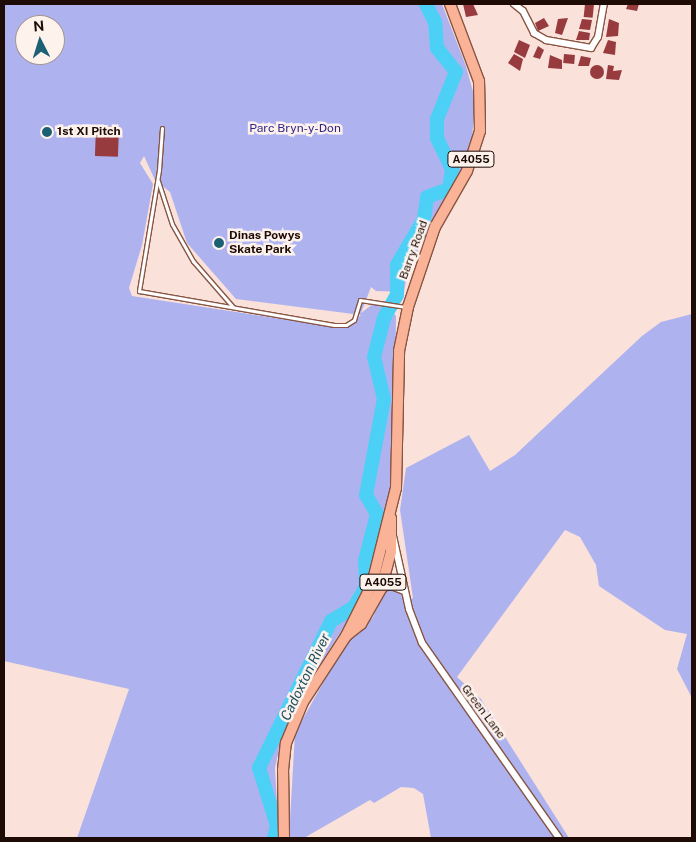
<!DOCTYPE html>
<style>
body{margin:0}
#map{position:relative;width:696px;height:842px;overflow:hidden;background:#fae1d9;font-family:"Public Sans",sans-serif}
div>[style]{position:absolute}
.green>*{inset:0;background:#aeb3ef}
.river>*{height:14px;margin:-7px;padding:0 7px;transform-origin:7px;border-radius:7px;background:#4cd0f6}
.building>*{inset:0;background:#973b3e;transform-origin:0 0}
.round{border-radius:50%}
.roads{filter:drop-shadow(1px 0 #875543) drop-shadow(-1px 0 #875543) drop-shadow(0 1px #875543) drop-shadow(0 -1px #875543)}
.service>*{height:3px;margin:-1.5px;padding:0 1.5px;transform-origin:1.5px;border-radius:1.5px;background:#fff}
.minor>*{height:6px;margin:-3px;padding:0 3px;transform-origin:3px;border-radius:3px;background:#fff}
.primary>*{height:10px;margin:-5px;padding:0 5px;transform-origin:5px;border-radius:5px;background:#fbb398}
.dots>*{width:14px;height:14px;translate:-50% -50%;box-sizing:border-box;border:2px solid #fef2ed;border-radius:50%}
span{translate:-50% -50%;white-space:nowrap;text-align:center;line-height:1.15;-webkit-text-stroke:5px #fef2ed;paint-order:stroke}
.shield-label span{padding:1px 4px;background:#fef2ed;border:1px solid;border-radius:4px;-webkit-text-stroke-width:0}
.shield-label{font-size:11px;color:#1e0b05;font-weight:700}
.park-label{font-size:12px;color:#312586}
.poi-label{font-size:12px;color:#1e0b05;font-weight:700}
.left{translate:0 -50%;text-align:left}
.street-label{font-size:12px;color:#1e0b05}
.water-label{font-size:14px;color:#1c5262;font-style:italic}
.frame{position:absolute;inset:0;border:5px solid #1e0b05;pointer-events:none}
.north{position:absolute;left:15px;top:15px;width:50px;height:50px;box-sizing:border-box;background:#fef2ed;border:1px solid #a49690;border-radius:50%;rotate:355deg;font-size:14px;font-weight:700;line-height:20px;text-align:center;color:#1e0b05}
.north::after{content:'';display:block;margin:auto;width:18px;height:22px;background:#1c6073;clip-path:polygon(50% 0,100% 100%,50% 72%,0 100%)}
</style>
<div id="map">
<div class="green">
<i style="clip-path:polygon(evenodd,4px 4px,442px 4px,466px 66px,475px 99px,471px 153px,408px 269px,404px 292px,376px 291px,371px 287px,361px 313px,373px 304px,387px 306px,396px 316px,394px 471px,364px 596px,305px 687px,278px 754px,275px 768px,279px 838px,77px 838px,129px 689px,4px 661px,4px 4px,25px 25px,55px 25px,55px 55px,25px 55px,25px 25px,4px 4px,144px 156px,155px 180px,170px 192px,187px 243px,236px 299px,361px 315px,350px 325px,333px 327px,132px 296px,129px 288px,142px 245px,153px 184px,140px 163px,144px 156px)"></i>
<i style="clip-path:polygon(692px 314px,692px 698px,677px 669px,687px 634px,665px 630px,599px 586px,596px 565px,580px 537px,565px 530px,457px 677px,481px 699px,569px 838px,431px 838px,423px 794px,414px 788px,401px 787px,374px 803px,370px 800px,304px 838px,289px 838px,295px 733px,342px 649px,373px 617px,384px 593px,391px 590px,400px 592px,405px 600px,413px 598px,400px 510px,406px 468px,469px 435px,490px 471px,515px 455px,642px 336px,661px 322px)"></i>
</div>
<div class="river">
<i style="left:274px;top:838px;width:12px;rotate:-76deg"></i>
<i style="left:277px;top:826px;width:61px;rotate:-107.2deg"></i>
<i style="left:259px;top:768px;width:164px;rotate:-63.9deg"></i>
<i style="left:331px;top:621px;width:27px;rotate:-31deg"></i>
<i style="left:354px;top:607px;width:23px;rotate:-59deg"></i>
<i style="left:366px;top:587px;width:26px;rotate:-92deg"></i>
<i style="left:365px;top:561px;width:49px;rotate:-75.7deg"></i>
<i style="left:377px;top:514px;width:22px;rotate:-120deg"></i>
<i style="left:366px;top:495px;width:98px;rotate:-79.4deg"></i>
<i style="left:384px;top:399px;width:43px;rotate:-103.4deg"></i>
<i style="left:374px;top:357px;width:40px;rotate:-75.6deg"></i>
<i style="left:384px;top:318px;width:26px;rotate:-61deg"></i>
<i style="left:397px;top:295px;width:30px;rotate:-90deg"></i>
<i style="left:397px;top:265px;width:53px;rotate:-59.6deg"></i>
<i style="left:424px;top:219px;width:22px;rotate:-82deg"></i>
<i style="left:427px;top:197px;width:23px;rotate:-20deg"></i>
<i style="left:449px;top:189px;width:20px;rotate:-81deg"></i>
<i style="left:452px;top:169px;width:34px;rotate:-116deg"></i>
<i style="left:437px;top:138px;width:19px;rotate:-90deg"></i>
<i style="left:437px;top:119px;width:51px;rotate:-68deg"></i>
<i style="left:456px;top:72px;width:31px;rotate:-128deg"></i>
<i style="left:437px;top:48px;width:26px;rotate:-94deg"></i>
<i style="left:435px;top:22px;width:20px;rotate:-117deg"></i>
</div>
<div class="building">
<i style="clip-path:polygon(463px 4px,473px 4px,478px 15px,466px 17px)"></i>
<i style="left:585px;top:4px;width:9px;height:13px;rotate:6deg"></i>
<i style="clip-path:polygon(628px 4px,639px 4px,637px 11px,626px 9px)"></i>
<i style="clip-path:polygon(544px 18px,549px 26px,538px 31px,535px 23px)"></i>
<i style="clip-path:polygon(568px 18px,562px 35px,555px 33px,558px 19px)"></i>
<i style="clip-path:polygon(582px 19px,592px 20px,590px 30px,579px 29px)"></i>
<i style="clip-path:polygon(609px 19px,619px 23px,618px 36px,606px 37px)"></i>
<i style="clip-path:polygon(579px 31px,590px 33px,589px 40px,576px 40px)"></i>
<i style="clip-path:polygon(519px 40px,530px 45px,525px 58px,514px 52px)"></i>
<i style="clip-path:polygon(608px 40px,616px 42px,615px 55px,603px 53px)"></i>
<i style="clip-path:polygon(538px 46px,544px 50px,540px 59px,533px 57px)"></i>
<i style="clip-path:polygon(514px 54px,523px 59px,520px 71px,508px 63px)"></i>
<i style="left:564px;top:54px;width:11px;height:9px;rotate:5deg"></i>
<i style="clip-path:polygon(550px 55px,562px 60px,562px 69px,548px 68px)"></i>
<i style="clip-path:polygon(581px 56px,591px 58px,589px 66px,578px 66px)"></i>
<i class="round" style="left:590px;top:65px;width:14px;height:14px"></i>
<i style="clip-path:polygon(608px 65px,614px 66px,613px 71px,622px 70px,619px 80px,606px 79px)"></i>
<i style="left:96px;top:126px;width:23px;height:30px;rotate:2deg"></i>
</div>
<div class="roads">
<div class="service">
<i style="left:162px;top:128px;width:42px;rotate:94.1deg"></i>
<i style="left:159px;top:170px;width:123px;rotate:99.4deg"></i>
<i style="left:139px;top:291px;width:198px;rotate:9.9deg"></i>
<i style="left:334px;top:325px;width:12px"></i>
<i style="left:346px;top:325px;width:9px;rotate:-32deg"></i>
<i style="left:354px;top:320px;width:21px;rotate:-73deg"></i>
<i style="left:360px;top:300px;width:47px;rotate:8.7deg"></i>
<i style="left:158px;top:181px;width:45px;rotate:72deg"></i>
<i style="left:172px;top:224px;width:43px;rotate:60.4deg"></i>
<i style="left:193px;top:261px;width:61px;rotate:49deg"></i>
</div>
<div class="minor">
<i style="left:514px;top:4px;width:11px;rotate:38deg"></i>
<i style="left:523px;top:11px;width:25px;rotate:63deg"></i>
<i style="left:534px;top:33px;width:14px;rotate:30deg"></i>
<i style="left:546px;top:40px;width:46px;rotate:10.1deg"></i>
<i style="left:591px;top:48px;width:13px;rotate:-58deg"></i>
<i style="left:598px;top:37px;width:34px;rotate:-80deg"></i>
<i style="left:393px;top:536px;width:75px;rotate:77.6deg"></i>
<i style="left:409px;top:609px;width:36px;rotate:69deg"></i>
<i style="left:422px;top:643px;width:238px;rotate:54.9deg"></i>
<i style="left:381px;top:589px;width:10px;rotate:-17deg"></i>
<i style="left:391px;top:586px;width:14px;rotate:21deg"></i>
</div>
<div class="primary">
<i style="left:347px;top:635px;width:18px;rotate:-38deg"></i>
<i style="left:361px;top:624px;width:40px;rotate:-60.3deg"></i>
<i style="left:381px;top:589px;width:38px;rotate:-75deg"></i>
<i style="left:391px;top:552px;width:34px;rotate:-90deg"></i>
<i style="left:284px;top:838px;width:68px;rotate:-90.8deg"></i>
<i style="left:283px;top:770px;width:27px;rotate:-84deg"></i>
<i style="left:286px;top:743px;width:44px;rotate:-67.5deg"></i>
<i style="left:303px;top:702px;width:79px;rotate:-56.9deg"></i>
<i style="left:346px;top:636px;width:58px;rotate:-63.4deg"></i>
<i style="left:372px;top:584px;width:99px;rotate:-76deg"></i>
<i style="left:396px;top:488px;width:137px;rotate:-88.7deg"></i>
<i style="left:399px;top:351px;width:45px;rotate:-78.4deg"></i>
<i style="left:408px;top:307px;width:84px;rotate:-71.4deg"></i>
<i style="left:435px;top:227px;width:64px;rotate:-60.3deg"></i>
<i style="left:467px;top:171px;width:42px;rotate:-72deg"></i>
<i style="left:480px;top:131px;width:50px;rotate:-91.1deg"></i>
<i style="left:479px;top:81px;width:82px;rotate:-110.6deg"></i>
</div>
</div>
<div class="dots">
<i style="left:47px;top:132px;background:#1c6073"></i>
<i style="left:219px;top:243px;background:#1c6073"></i>
</div>
<div class="shield-label">
<span style="left:471px;top:159px">A4055</span>
<span style="left:383px;top:582px">A4055</span>
</div>
<div class="park-label">
<span style="left:295px;top:129px">Parc Bryn-y-Don</span>
</div>
<div class="poi-label">
<span class="left" style="left:57px;top:132px">1st XI Pitch</span>
<span class="left" style="left:229px;top:243px">Dinas Powys<br>Skate Park</span>
</div>
<div class="street-label">
<span style="left:414px;top:250px;rotate:-70deg">Barry Road</span>
<span style="left:483px;top:712px;rotate:53deg">Green Lane</span>
</div>
<div class="water-label">
<span style="left:305px;top:677px;rotate:-64deg">Cadoxton River</span>
</div>
<div class="frame"></div>
<div class="north">N</div>
</div>
